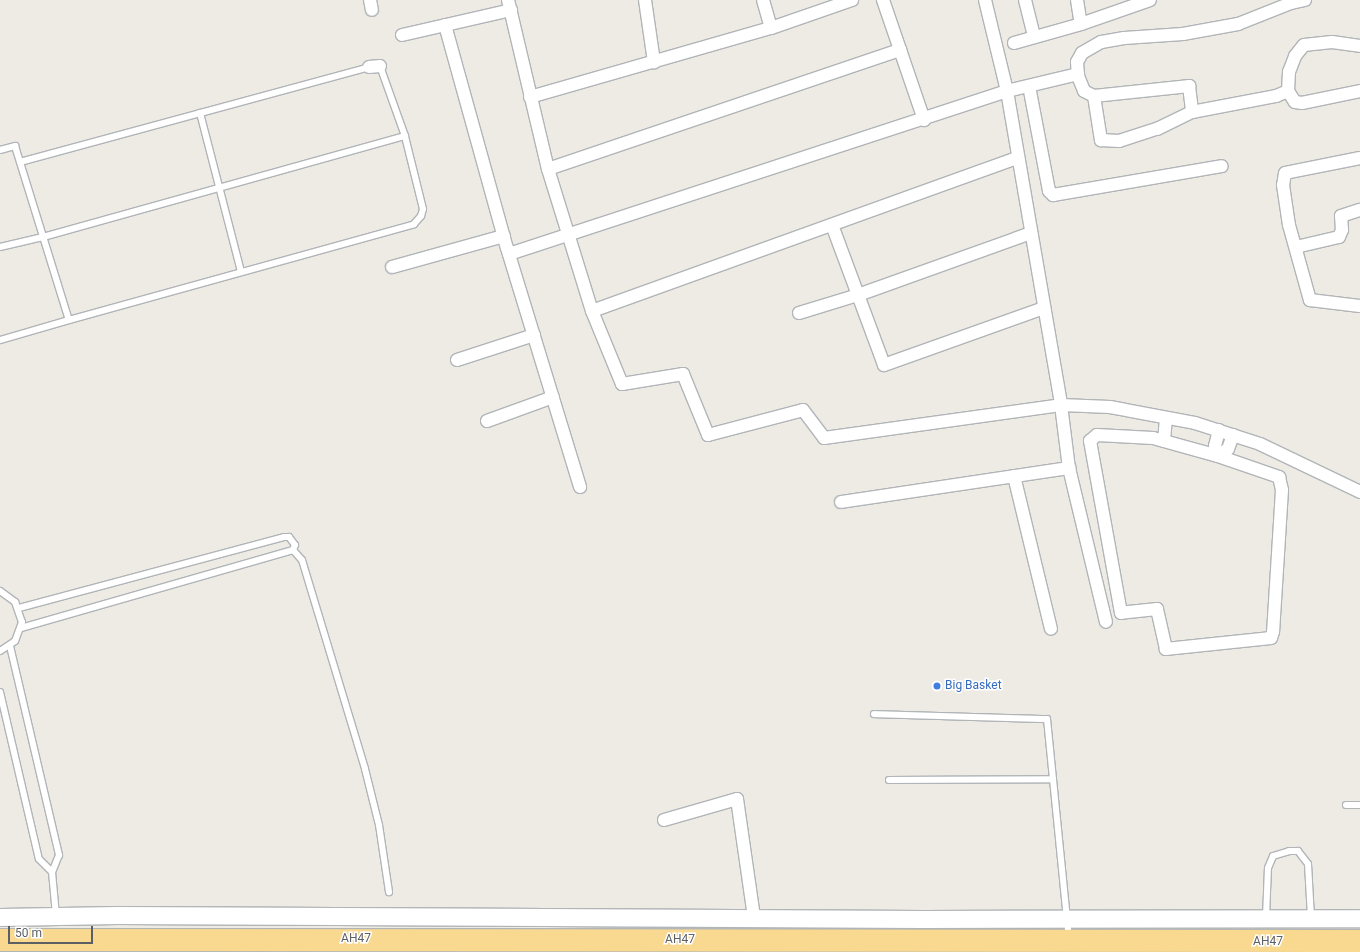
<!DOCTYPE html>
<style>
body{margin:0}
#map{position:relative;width:1360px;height:952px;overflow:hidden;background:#eeebe4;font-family:Roboto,sans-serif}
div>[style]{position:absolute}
.roads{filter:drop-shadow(1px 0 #b1b5b8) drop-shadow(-1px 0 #b1b5b8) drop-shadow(0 1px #b1b5b8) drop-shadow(0 -1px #b1b5b8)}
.lane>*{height:6px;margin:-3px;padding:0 3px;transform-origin:3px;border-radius:3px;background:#fff}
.street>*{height:12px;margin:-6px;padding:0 6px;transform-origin:6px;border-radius:6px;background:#fff}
.secondary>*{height:17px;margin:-8.5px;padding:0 8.5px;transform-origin:8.5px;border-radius:8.5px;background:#fff}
.highway>*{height:22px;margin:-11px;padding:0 11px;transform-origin:11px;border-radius:11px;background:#f9d990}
.dots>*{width:11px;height:11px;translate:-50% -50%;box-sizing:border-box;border:2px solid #fff;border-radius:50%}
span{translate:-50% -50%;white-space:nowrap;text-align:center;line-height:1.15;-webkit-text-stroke:3px #fff;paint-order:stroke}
.shop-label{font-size:12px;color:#366cbe}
.left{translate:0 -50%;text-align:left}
.street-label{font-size:12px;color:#5c6064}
.scale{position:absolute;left:8px;top:926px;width:85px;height:18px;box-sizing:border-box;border:2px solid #5c6064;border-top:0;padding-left:5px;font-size:12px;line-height:14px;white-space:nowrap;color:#5c6064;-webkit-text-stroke:3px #fff;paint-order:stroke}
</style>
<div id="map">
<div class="roads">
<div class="lane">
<i style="left:200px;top:113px;width:163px;rotate:75.5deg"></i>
<i style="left:0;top:150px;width:16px;rotate:-15deg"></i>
<i style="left:15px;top:146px;width:182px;rotate:72.8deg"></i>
<i style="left:69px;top:320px;width:72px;rotate:163.8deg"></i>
<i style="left:20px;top:162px;width:362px;rotate:-15.2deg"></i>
<i style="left:0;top:247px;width:44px;rotate:-13.1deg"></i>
<i style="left:43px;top:237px;width:376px;rotate:-15.6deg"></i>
<i style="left:69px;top:320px;width:358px;rotate:-15.5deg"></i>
<i style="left:414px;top:224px;width:11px;rotate:-49deg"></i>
<i style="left:421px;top:216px;width:7px;rotate:-74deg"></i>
<i style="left:423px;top:209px;width:75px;rotate:-103.9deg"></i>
<i style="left:405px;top:136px;width:74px;rotate:-109.7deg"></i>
<i style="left:293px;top:550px;width:13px;rotate:48deg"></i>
<i style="left:302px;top:560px;width:218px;rotate:73.2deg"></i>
<i style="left:365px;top:769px;width:58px;rotate:76deg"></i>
<i style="left:379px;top:825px;width:68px;rotate:81.5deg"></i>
<i style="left:0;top:591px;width:19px;rotate:36deg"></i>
<i style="left:15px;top:602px;width:21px;rotate:71deg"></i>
<i style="left:22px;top:622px;width:20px;rotate:110deg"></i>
<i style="left:15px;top:641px;width:18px;rotate:146deg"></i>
<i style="left:19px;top:608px;width:274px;rotate:-15deg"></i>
<i style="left:284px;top:537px;width:5px"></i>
<i style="left:289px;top:537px;width:10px;rotate:53deg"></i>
<i style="left:295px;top:545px;width:5px;rotate:112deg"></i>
<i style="left:293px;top:550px;width:283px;rotate:164deg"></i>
<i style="left:10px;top:646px;width:215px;rotate:76.8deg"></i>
<i style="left:59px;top:855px;width:18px;rotate:112deg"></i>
<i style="left:52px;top:872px;width:43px;rotate:84.7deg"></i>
<i style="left:0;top:692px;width:171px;rotate:76.9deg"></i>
<i style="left:39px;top:859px;width:18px;rotate:45deg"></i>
<i style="left:874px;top:714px;width:173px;rotate:1.7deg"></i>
<i style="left:1047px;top:719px;width:220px;rotate:84.3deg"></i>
<i style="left:889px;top:780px;width:164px;rotate:-0.3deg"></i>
<i style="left:1346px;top:805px;width:14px"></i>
<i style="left:1266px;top:917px;width:49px;rotate:-87.7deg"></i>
<i style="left:1268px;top:868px;width:13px;rotate:-67deg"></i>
<i style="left:1273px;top:856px;width:17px;rotate:-17deg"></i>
<i style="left:1289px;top:851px;width:9px"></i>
<i style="left:1298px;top:851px;width:16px;rotate:52deg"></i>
<i style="left:1308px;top:864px;width:53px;rotate:86.8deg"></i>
</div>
<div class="street">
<i style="left:370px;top:0;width:10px;rotate:79deg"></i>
<i style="left:508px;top:0;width:174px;rotate:76.7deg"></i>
<i style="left:548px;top:169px;width:149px;rotate:72.8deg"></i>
<i style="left:592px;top:311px;width:79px;rotate:67.7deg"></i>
<i style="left:622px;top:384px;width:62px;rotate:-9.3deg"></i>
<i style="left:683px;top:374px;width:66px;rotate:67.7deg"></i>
<i style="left:708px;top:435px;width:98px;rotate:-14.7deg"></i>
<i style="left:803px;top:410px;width:35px;rotate:53deg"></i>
<i style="left:824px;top:438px;width:239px;rotate:-7.9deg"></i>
<i style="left:1061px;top:405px;width:49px;rotate:2.3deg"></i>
<i style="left:1110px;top:407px;width:86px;rotate:10.7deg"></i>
<i style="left:1195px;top:423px;width:68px;rotate:17.9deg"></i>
<i style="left:1260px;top:444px;width:111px;rotate:25.6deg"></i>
<i style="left:645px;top:0;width:63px;rotate:81.7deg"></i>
<i style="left:883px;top:0;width:127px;rotate:71.1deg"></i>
<i style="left:985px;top:0;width:94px;rotate:76.4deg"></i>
<i style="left:1007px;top:91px;width:319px;rotate:80.2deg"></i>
<i style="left:1061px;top:405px;width:64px;rotate:82.8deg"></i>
<i style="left:1069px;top:468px;width:158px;rotate:76.5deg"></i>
<i style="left:1025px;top:0;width:38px;rotate:76deg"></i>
<i style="left:1077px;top:0;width:24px;rotate:81deg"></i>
<i style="left:1305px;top:0;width:14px;rotate:168deg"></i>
<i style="left:1291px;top:3px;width:57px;rotate:158.4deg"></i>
<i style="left:1238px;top:24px;width:56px;rotate:169.7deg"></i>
<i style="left:1183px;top:34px;width:59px;rotate:176.1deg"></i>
<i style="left:1124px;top:38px;width:23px;rotate:170deg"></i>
<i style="left:1101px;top:42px;width:22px;rotate:150deg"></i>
<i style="left:1082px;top:53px;width:10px;rotate:119deg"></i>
<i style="left:1077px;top:62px;width:14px;rotate:86deg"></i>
<i style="left:1078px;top:76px;width:16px;rotate:68deg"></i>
<i style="left:1084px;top:91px;width:11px;rotate:27deg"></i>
<i style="left:1094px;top:96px;width:96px;rotate:-6deg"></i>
<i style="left:1189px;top:86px;width:26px;rotate:83deg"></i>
<i style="left:1192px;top:112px;width:86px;rotate:-10.8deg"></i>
<i style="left:1276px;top:96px;width:13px;rotate:-23deg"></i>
<i style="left:1288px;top:91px;width:13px;rotate:58deg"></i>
<i style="left:1295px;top:102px;width:7px;rotate:8deg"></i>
<i style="left:1302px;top:103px;width:59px;rotate:-11.7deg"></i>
<i style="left:445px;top:25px;width:231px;rotate:74.5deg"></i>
<i style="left:507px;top:248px;width:250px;rotate:73deg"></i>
<i style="left:771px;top:28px;width:86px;rotate:-19.1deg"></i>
<i style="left:402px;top:35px;width:112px;rotate:-12.9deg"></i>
<i style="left:1014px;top:43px;width:70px;rotate:-15.8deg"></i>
<i style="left:1081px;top:24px;width:73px;rotate:-19.2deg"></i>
<i style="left:369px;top:67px;width:11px;rotate:-5deg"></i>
<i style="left:1029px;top:86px;width:107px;rotate:79.2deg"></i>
<i style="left:1049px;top:191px;width:6px;rotate:45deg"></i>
<i style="left:1053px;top:195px;width:171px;rotate:-9.7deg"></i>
<i style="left:1288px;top:91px;width:19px;rotate:-87deg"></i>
<i style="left:1289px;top:72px;width:17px;rotate:-69deg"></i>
<i style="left:1295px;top:56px;width:14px;rotate:-51deg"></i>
<i style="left:1304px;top:45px;width:28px;rotate:-6deg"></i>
<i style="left:1332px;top:42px;width:28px;rotate:8deg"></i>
<i style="left:1094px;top:96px;width:45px;rotate:81deg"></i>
<i style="left:1101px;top:140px;width:18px;rotate:3deg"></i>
<i style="left:1119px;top:141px;width:40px;rotate:-18deg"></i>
<i style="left:1157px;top:129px;width:39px;rotate:-26deg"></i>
<i style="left:530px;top:97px;width:251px;rotate:-16deg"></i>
<i style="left:771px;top:28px;width:29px;rotate:-106deg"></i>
<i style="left:1360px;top:158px;width:76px;rotate:168.7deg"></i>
<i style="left:1285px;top:173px;width:12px;rotate:99deg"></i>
<i style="left:1283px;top:185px;width:40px;rotate:81.5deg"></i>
<i style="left:1289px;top:225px;width:78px;rotate:74.4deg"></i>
<i style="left:1310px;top:300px;width:50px;rotate:6.8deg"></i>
<i style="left:548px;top:169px;width:372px;rotate:-18.7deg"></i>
<i style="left:832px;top:225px;width:149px;rotate:69.6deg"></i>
<i style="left:884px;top:365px;width:170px;rotate:-19.6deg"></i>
<i style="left:1296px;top:247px;width:44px;rotate:-13.1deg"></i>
<i style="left:1339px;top:237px;width:8px;rotate:-67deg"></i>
<i style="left:1342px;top:230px;width:14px;rotate:-94deg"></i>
<i style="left:1341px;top:216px;width:20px;rotate:-18deg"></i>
<i style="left:509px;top:254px;width:524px;rotate:-18.12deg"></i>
<i style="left:1007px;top:91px;width:73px;rotate:-13.5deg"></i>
<i style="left:392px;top:267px;width:116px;rotate:-15.5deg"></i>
<i style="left:592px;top:311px;width:453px;rotate:-19.8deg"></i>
<i style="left:799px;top:313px;width:62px;rotate:-17deg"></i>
<i style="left:858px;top:295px;width:184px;rotate:-19.7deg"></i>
<i style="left:457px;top:360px;width:81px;rotate:-18deg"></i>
<i style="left:487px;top:421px;width:70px;rotate:-20deg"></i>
<i style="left:1219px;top:430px;width:16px;rotate:104deg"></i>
<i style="left:1215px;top:446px;width:10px;rotate:73deg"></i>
<i style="left:1218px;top:456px;width:12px;rotate:-35deg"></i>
<i style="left:1228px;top:449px;width:15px;rotate:-70deg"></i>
<i style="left:1097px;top:435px;width:56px;rotate:3.1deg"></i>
<i style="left:1153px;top:438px;width:67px;rotate:15.5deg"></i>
<i style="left:1218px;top:456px;width:65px;rotate:19deg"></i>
<i style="left:1279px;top:477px;width:13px;rotate:77deg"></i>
<i style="left:1282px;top:490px;width:142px;rotate:93.6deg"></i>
<i style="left:1273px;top:632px;width:6px;rotate:108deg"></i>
<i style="left:1271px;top:638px;width:106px;rotate:174deg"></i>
<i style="left:1166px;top:649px;width:41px;rotate:-102.7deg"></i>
<i style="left:1157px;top:609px;width:36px;rotate:174deg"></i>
<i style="left:1121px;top:613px;width:175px;rotate:-100.2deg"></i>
<i style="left:1090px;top:441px;width:9px;rotate:-41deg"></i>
<i style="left:1164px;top:441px;width:23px;rotate:-85deg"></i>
<i style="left:1014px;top:476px;width:157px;rotate:76.4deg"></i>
<i style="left:841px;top:502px;width:231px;rotate:-8.5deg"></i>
<i style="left:664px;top:820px;width:76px;rotate:-16deg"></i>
<i style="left:737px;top:799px;width:119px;rotate:81.8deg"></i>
</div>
<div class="secondary">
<i style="left:0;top:917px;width:117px;rotate:-1deg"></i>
<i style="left:117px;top:915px;width:805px;rotate:0.28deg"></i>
<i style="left:922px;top:919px;width:438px;rotate:-0.1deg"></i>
</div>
<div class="highway">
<i style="left:0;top:940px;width:1360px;rotate:0.04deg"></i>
</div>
</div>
<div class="dots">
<i style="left:937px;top:686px;background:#3f7fe0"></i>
</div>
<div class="shop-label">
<span class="left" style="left:945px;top:686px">Big Basket</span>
</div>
<div class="street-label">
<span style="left:356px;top:939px">AH47</span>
<span style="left:680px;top:940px">AH47</span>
<span style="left:1268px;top:942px">AH47</span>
</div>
<div class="scale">50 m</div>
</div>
